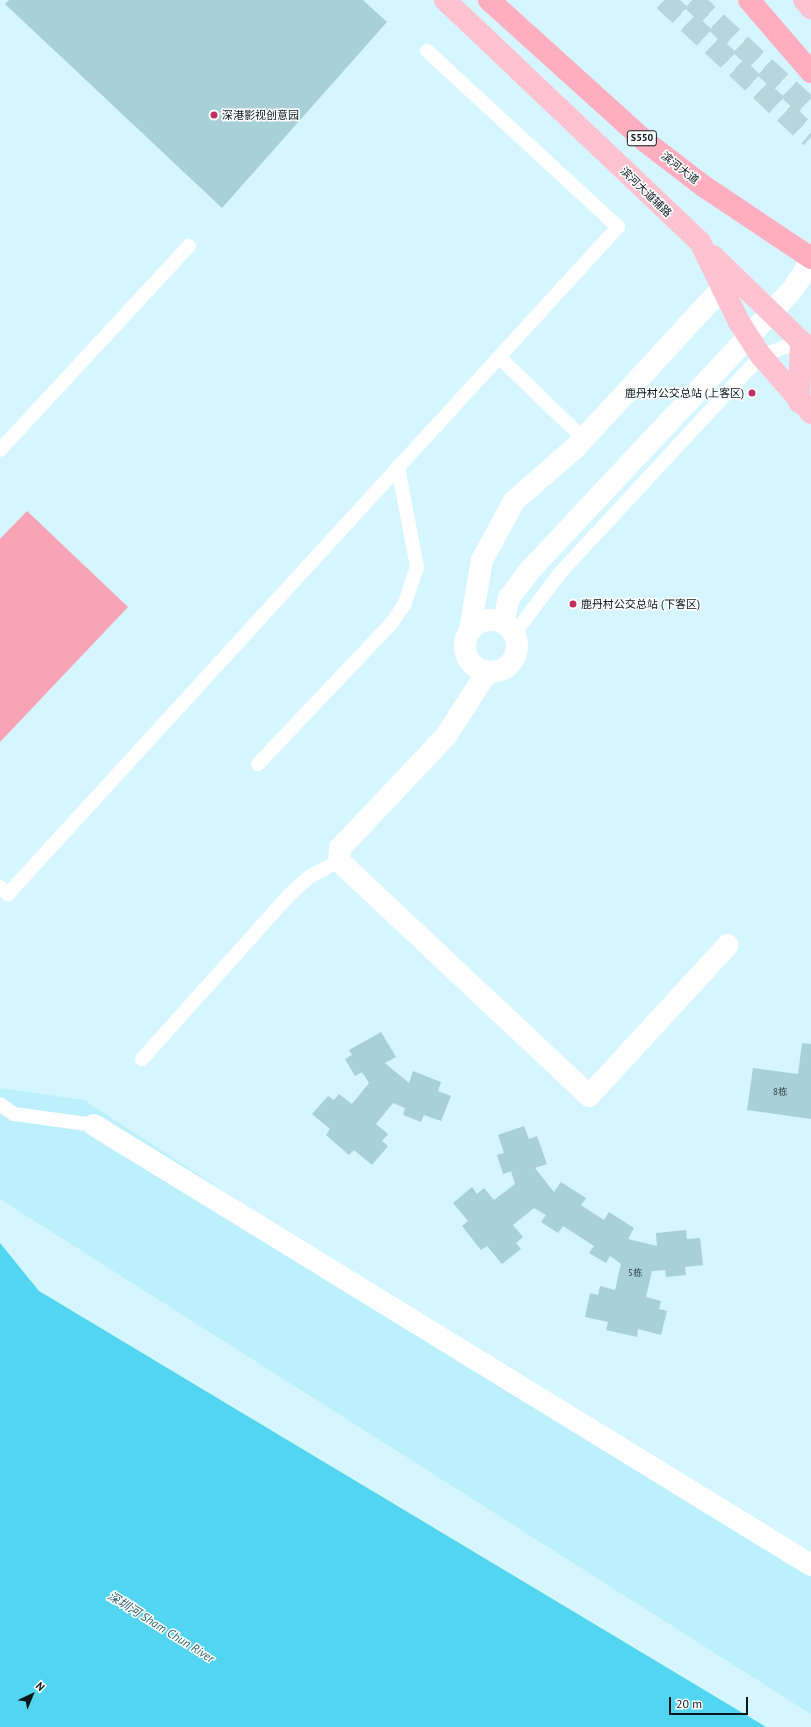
<!DOCTYPE html>
<meta charset="utf-8">
<style>
body{margin:0}
#map{position:relative;width:811px;height:1727px;overflow:hidden;background:#d5f6fe;font-family:"PT Sans","Noto Sans SC",sans-serif}
div>[style]{position:absolute}
.built>*{inset:0;background:#bcf0fc}
.green>*{inset:0;background:#f8a3b6}
.water>*{inset:0;background:#51d5f0}
.building>*{inset:0;background:#a7d0d9}
.trunk-tunnel>*{height:22px;margin-top:-11px;transform-origin:0;background:repeating-linear-gradient(90deg,#b6d5dc 0 22px,transparent 0 33px)}
.service>*{height:14px;margin:-7px;padding:0 7px;transform-origin:7px;border-radius:7px;background:#fff}
.minor>*{height:22px;margin:-11px;padding:0 11px;transform-origin:11px;border-radius:11px;background:#fff}
.minor>.ring{margin:-11px;padding:0;box-sizing:content-box;background:none;border:22px solid #fff;border-radius:50%}
.tertiary>*{height:22px;margin:-11px;padding:0 11px;transform-origin:11px;border-radius:11px;background:#fff}
.primary>*{height:22px;margin:-11px;padding:0 11px;transform-origin:11px;border-radius:11px;background:#ffc2d0}
.trunk>*{height:22px;margin:-11px;padding:0 11px;transform-origin:11px;border-radius:11px;background:#ffaec0}
.dots>*{width:11px;height:11px;translate:-50% -50%;box-sizing:border-box;border:2px solid #fff;border-radius:50%}
span{translate:-50% -50%;white-space:nowrap;text-align:center;line-height:1.15;-webkit-text-stroke:3px #fff;paint-order:stroke}
.number-label{font-size:9px;color:#2f454a}
.number-label span{-webkit-text-stroke-width:0}
.shield-label span{padding:1px 3px;background:#fff;border:1px solid;border-radius:3px;-webkit-text-stroke-width:0}
.shield-label{font-size:10px;color:#07171a;font-weight:700}
.poi-label{font-size:11px;color:#07171a}
.left{translate:0 -50%;text-align:left}
.right{translate:-100% -50%;text-align:right}
.street-label{font-size:11px;color:#07171a}
.water-label{font-size:12px;color:#2b606c;font-style:italic}
.north{position:absolute;left:12px;top:1675px;width:40px;height:40px;-webkit-text-stroke:3px #fff;paint-order:stroke;rotate:44deg;font-size:11px;font-weight:700;line-height:16px;text-align:center;color:#07171a}
.north::after{content:'';display:block;margin:auto;width:14px;height:18px;background:#07171a;clip-path:polygon(50% 0,100% 100%,50% 72%,0 100%)}
.scale{position:absolute;left:669px;top:1697px;width:79px;height:18px;box-sizing:border-box;border:2px solid #07171a;border-top:0;padding-left:5px;font-size:12px;line-height:14px;white-space:nowrap;color:#07171a;-webkit-text-stroke:3px #fff;paint-order:stroke}
</style>
<div id="map">
<div class="built">
<i style="clip-path:polygon(0 1088px,84px 1100px,811px 1574px,811px 1714px,0 1199px)"></i>
</div>
<div class="green">
<i style="clip-path:polygon(27px 511px,128px 607px,0 742px,0 539px)"></i>
</div>
<div class="water">
<i style="clip-path:polygon(0 1243px,39px 1291px,766px 1727px,0 1727px)"></i>
</div>
<div class="building">
<i style="clip-path:polygon(9px 0,363px 0,387px 22px,222px 208px,5px 4px)"></i>
<i style="clip-path:polygon(381px 1032px,396px 1057px,385px 1063px,409px 1083px,413px 1071px,441px 1082px,438px 1091px,451px 1096px,441px 1121px,424px 1115px,421px 1122px,403px 1115px,405px 1108px,393px 1103px,376px 1124px,388px 1134px,382px 1141px,388px 1146px,372px 1165px,354px 1150px,349px 1155px,326px 1135px,330px 1129px,312px 1114px,328px 1096px,334px 1100px,339px 1094px,352px 1104px,369px 1083px,362px 1072px,355px 1076px,345px 1059px,352px 1055px,349px 1050px)"></i>
<i style="clip-path:polygon(802px 1043px,811px 1044px,811px 1119px,747px 1110px,753px 1068px,798px 1074px)"></i>
<i style="clip-path:polygon(524px 1126px,529px 1139px,537px 1136px,547px 1164px,535px 1168px,554px 1192px,561px 1182px,586px 1198px,581px 1205px,593px 1213px,604px 1220px,609px 1212px,634px 1228px,628px 1239px,657px 1246px,656px 1233px,686px 1230px,687px 1239px,700px 1238px,703px 1265px,685px 1267px,686px 1275px,666px 1277px,665px 1270px,652px 1271px,646px 1297px,661px 1301px,659px 1309px,667px 1311px,661px 1335px,638px 1329px,637px 1337px,606px 1330px,608px 1322px,585px 1317px,590px 1293px,598px 1295px,600px 1286px,615px 1290px,621px 1264px,610px 1256px,606px 1263px,589px 1253px,594px 1246px,563px 1226px,558px 1233px,541px 1222px,546px 1215px,534px 1208px,513px 1225px,523px 1237px,516px 1243px,521px 1249px,502px 1264px,487px 1246px,481px 1250px,462px 1226px,468px 1221px,453px 1203px,472px 1187px,477px 1194px,484px 1188px,494px 1200px,515px 1184px,511px 1171px,503px 1174px,497px 1155px,504px 1153px,498px 1135px)"></i>
</div>
<div class="trunk-tunnel">
<i style="left:664px;top:0;width:201px;rotate:43deg"></i>
<i style="left:692px;top:0;width:162px;rotate:42.7deg"></i>
</div>
<div class="service">
<i style="left:499px;top:357px;width:117px;rotate:44deg"></i>
<i style="left:0;top:450px;width:278px;rotate:-47.2deg"></i>
<i style="left:514px;top:634px;width:76px;rotate:-53deg"></i>
<i style="left:560px;top:573px;width:296px;rotate:-47.2deg"></i>
<i style="left:761px;top:356px;width:43px;rotate:-20.6deg"></i>
<i style="left:258px;top:764px;width:195px;rotate:-46.5deg"></i>
<i style="left:392px;top:623px;width:24px;rotate:-57deg"></i>
<i style="left:405px;top:603px;width:38px;rotate:-72deg"></i>
<i style="left:417px;top:567px;width:102px;rotate:-100.8deg"></i>
<i style="left:0;top:887px;width:11px;rotate:41deg"></i>
<i style="left:8px;top:894px;width:904px;rotate:-47.56deg"></i>
<i style="left:618px;top:227px;width:260px;rotate:-137.3deg"></i>
<i style="left:142px;top:1059px;width:219px;rotate:-48.1deg"></i>
<i style="left:288px;top:896px;width:28px;rotate:-42deg"></i>
<i style="left:309px;top:877px;width:34px;rotate:-28deg"></i>
<i style="left:0;top:1104px;width:17px;rotate:36deg"></i>
<i style="left:14px;top:1114px;width:81px;rotate:7.8deg"></i>
</div>
<div class="minor">
<i class="ring" style="left:465px;top:620px;width:30px;height:30px"></i>
<i style="left:470px;top:630px;width:71px;rotate:-80.3deg"></i>
<i style="left:482px;top:560px;width:67px;rotate:-61.5deg"></i>
<i style="left:514px;top:501px;width:82px;rotate:-41.1deg"></i>
<i style="left:576px;top:447px;width:217px;rotate:-47.4deg"></i>
<i style="left:487px;top:672px;width:76px;rotate:122.6deg"></i>
<i style="left:446px;top:736px;width:154px;rotate:133.4deg"></i>
<i style="left:340px;top:848px;width:13px;rotate:94deg"></i>
<i style="left:339px;top:861px;width:343px;rotate:43.2deg"></i>
<i style="left:589px;top:1096px;width:205px;rotate:-47.4deg"></i>
<i style="left:94px;top:1125px;width:841px;rotate:31.54deg"></i>
</div>
<div class="tertiary">
<i style="left:503px;top:623px;width:26px;rotate:-77deg"></i>
<i style="left:509px;top:598px;width:38px;rotate:-53deg"></i>
<i style="left:532px;top:568px;width:382px;rotate:-46.9deg"></i>
<i style="left:793px;top:289px;width:33px;rotate:-57deg"></i>
</div>
<div class="primary">
<i style="left:445px;top:0;width:352px;rotate:43.5deg"></i>
<i style="left:700px;top:242px;width:89px;rotate:64deg"></i>
<i style="left:739px;top:322px;width:40px;rotate:57.1deg"></i>
<i style="left:761px;top:356px;width:76px;rotate:48.7deg"></i>
<i style="left:804px;top:0;width:11px;rotate:49deg"></i>
<i style="left:713px;top:256px;width:136px;rotate:44.1deg"></i>
<i style="left:799px;top:402px;width:61px;rotate:-88.1deg"></i>
</div>
<div class="trunk">
<i style="left:489px;top:0;width:212px;rotate:42.1deg"></i>
<i style="left:646px;top:142px;width:71px;rotate:37.5deg"></i>
<i style="left:702px;top:185px;width:131px;rotate:33.8deg"></i>
<i style="left:749px;top:0;width:95px;rotate:49.3deg"></i>
</div>
<div class="dots">
<i style="left:214px;top:115px;background:#bf3162"></i>
<i style="left:752px;top:393px;background:#bf3162"></i>
<i style="left:573px;top:604px;background:#bf3162"></i>
</div>
<div class="number-label">
<span style="left:780px;top:1092px">8栋</span>
<span style="left:635px;top:1273px">5栋</span>
</div>
<div class="shield-label">
<span style="left:642px;top:138px">S550</span>
</div>
<div class="poi-label">
<span class="left" style="left:222px;top:115px">深港影视创意园</span>
<span class="right" style="left:744px;top:393px">鹿丹村公交总站 (上客区)</span>
<span class="left" style="left:581px;top:604px">鹿丹村公交总站 (下客区)</span>
</div>
<div class="street-label">
<span style="left:680px;top:168px;rotate:38deg">滨河大道</span>
<span style="left:646px;top:192px;rotate:44deg">滨河大道辅路</span>
</div>
<div class="water-label">
<span style="left:161px;top:1627px;rotate:32deg">深圳河 Sham Chun River</span>
</div>
<div class="north">N</div>
<div class="scale">20 m</div>
</div>
